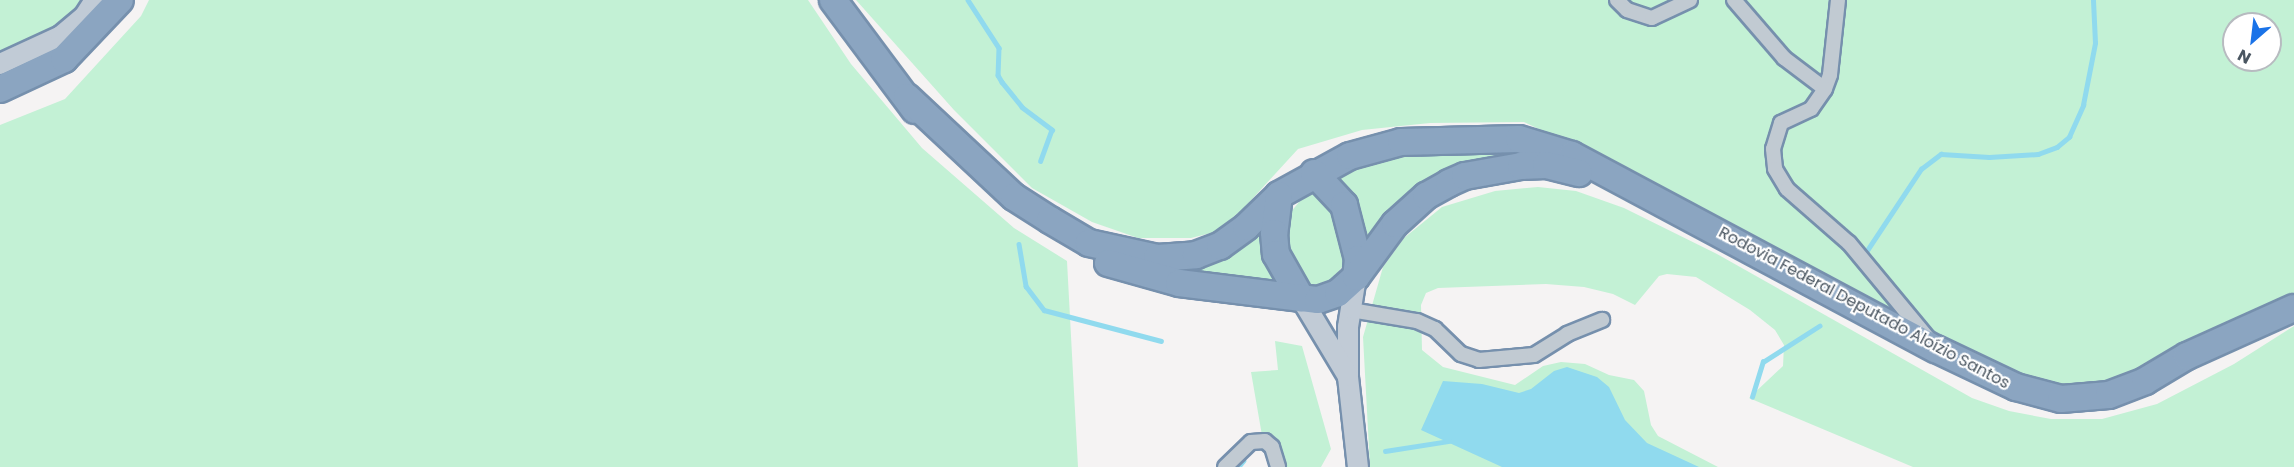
<!DOCTYPE html>
<meta charset="utf-8">
<style>
body{margin:0}
#map{position:relative;width:2294px;height:467px;overflow:hidden;background:#f5f3f3;font-family:Poppins,sans-serif}
div>[style]{position:absolute}
.green>*{inset:0;background:#c3f1d5}
.water>*{inset:0;background:#90daee}
.stream>*{height:4.5px;margin:-2.25px;padding:0 2.25px;transform-origin:2.25px;border-radius:2.25px;background:#90daee}
.roads{filter:drop-shadow(2px 0 #7690ad) drop-shadow(-2px 0 #7690ad) drop-shadow(0 2px #7690ad) drop-shadow(0 -2px #7690ad)}
.street>*{height:14px;margin:-7px;padding:0 7px;transform-origin:7px;border-radius:7px;background:#c1cad2}
.secondary>*{height:20px;margin:-10px;padding:0 10px;transform-origin:10px;border-radius:10px;background:#c1cbd6}
.highway>*{height:26px;margin:-13px;padding:0 13px;transform-origin:13px;border-radius:13px;background:#8ba5c1}
span{translate:-50% -50%;white-space:nowrap;text-align:center;line-height:1.15;-webkit-text-stroke:4.5px #fff;paint-order:stroke}
.street-label{font-size:16px;color:#4a5661}
.north{position:absolute;left:2222px;top:12px;width:60px;height:60px;box-sizing:border-box;background:#fff;border:2px solid #b7bbc0;border-radius:50%;rotate:208deg;font-size:16px;font-weight:700;line-height:24px;text-align:center;color:#4a5661}
.north::after{content:'';display:block;margin:auto;width:21px;height:27px;background:#1a73e8;clip-path:polygon(50% 0,100% 100%,50% 72%,0 100%)}
</style>
<div id="map">
<div class="green">
<i style="clip-path:polygon(0 0,99px 0,85px 19px,0 55px)"></i>
<i style="clip-path:polygon(149px 0,808px 0,851px 64px,922px 148px,1014px 228px,1067px 261px,1078px 467px,0 467px,0 125px,65px 99px,141px 16px)"></i>
<i style="clip-path:polygon(evenodd,856px 0,2294px 0,2294px 293px,2266px 311px,2098px 391px,2017px 384px,1581px 149px,1524px 122px,1430px 123px,1362px 130px,1298px 149px,1243px 209px,1215px 232px,1191px 238px,1138px 238px,1092px 222px,1032px 188px,954px 110px,856px 0,2234px 24px,2270px 24px,2270px 60px,2234px 60px,2234px 24px)"></i>
<i style="clip-path:polygon(1454px 146px,1539px 156px,1458px 170px,1364px 255px,1350px 193px,1332px 172px,1396px 155px)"></i>
<i style="clip-path:polygon(1538px 187px,1576px 191px,1624px 208px,1717px 254px,1972px 398px,2009px 411px,2051px 419px,2102px 419px,2157px 404px,2234px 364px,2294px 326px,2294px 467px,1913px 467px,1749px 398px,1783px 366px,1784px 345px,1775px 330px,1750px 310px,1696px 277px,1667px 274px,1659px 276px,1635px 305px,1613px 294px,1584px 287px,1546px 284px,1438px 288px,1426px 293px,1421px 305px,1422px 350px,1443px 367px,1515px 385px,1543px 366px,1561px 362px,1585px 364px,1609px 375px,1634px 380px,1644px 391px,1651px 425px,1658px 436px,1718px 467px,1370px 467px,1363px 337px,1383px 267px,1404px 238px,1442px 207px,1495px 191px)"></i>
<i style="clip-path:polygon(1316px 194px,1337px 210px,1345px 240px,1345px 262px,1332px 282px,1315px 287px,1298px 279px,1282px 242px,1281px 224px,1304px 196px)"></i>
<i style="clip-path:polygon(1265px 226px,1280px 288px,1120px 259px,1166px 264px)"></i>
<i style="clip-path:polygon(1275px 341px,1302px 346px,1331px 449px,1321px 467px,1273px 467px,1264px 447px,1251px 372px,1278px 370px)"></i>
</div>
<div class="water">
<i style="clip-path:polygon(1567px 367px,1597px 377px,1609px 387px,1625px 420px,1647px 443px,1699px 467px,1502px 467px,1421px 430px,1443px 381px,1482px 384px,1519px 393px,1531px 389px,1554px 371px)"></i>
</div>
<div class="stream">
<i style="left:968px;top:0;width:57px;rotate:57.1deg"></i>
<i style="left:999px;top:48px;width:27px;rotate:92deg"></i>
<i style="left:998px;top:75px;width:8px;rotate:60deg"></i>
<i style="left:1002px;top:82px;width:32px;rotate:51deg"></i>
<i style="left:1022px;top:107px;width:38px;rotate:37deg"></i>
<i style="left:1052px;top:130px;width:33px;rotate:110deg"></i>
<i style="left:1019px;top:244px;width:43px;rotate:80.5deg"></i>
<i style="left:1026px;top:286px;width:30px;rotate:53deg"></i>
<i style="left:1044px;top:310px;width:121px;rotate:14.8deg"></i>
<i style="left:1864px;top:255px;width:103px;rotate:-56.5deg"></i>
<i style="left:1921px;top:169px;width:25px;rotate:-37deg"></i>
<i style="left:1941px;top:154px;width:48px;rotate:3.6deg"></i>
<i style="left:1989px;top:157px;width:49px;rotate:-3.5deg"></i>
<i style="left:2038px;top:154px;width:20px;rotate:-20deg"></i>
<i style="left:2057px;top:147px;width:16px;rotate:-40deg"></i>
<i style="left:2069px;top:137px;width:35px;rotate:-66deg"></i>
<i style="left:2083px;top:105px;width:63px;rotate:-79deg"></i>
<i style="left:2095px;top:43px;width:43px;rotate:-92.7deg"></i>
<i style="left:1752px;top:397px;width:37px;rotate:-73deg"></i>
<i style="left:1763px;top:362px;width:67px;rotate:-32.7deg"></i>
<i style="left:1385px;top:451px;width:65px;rotate:-8.9deg"></i>
<i style="left:1238px;top:467px;width:8px;rotate:-50deg"></i>
</div>
<div class="roads">
<div class="street">
<i style="left:1617px;top:0;width:14px;rotate:45deg"></i>
<i style="left:1627px;top:10px;width:26px;rotate:18deg"></i>
<i style="left:1652px;top:18px;width:42px;rotate:-25.3deg"></i>
<i style="left:1734px;top:0;width:77px;rotate:49.2deg"></i>
<i style="left:1784px;top:58px;width:51px;rotate:37.1deg"></i>
<i style="left:1838px;top:0;width:75px;rotate:96.1deg"></i>
<i style="left:1830px;top:75px;width:15px;rotate:110deg"></i>
<i style="left:1825px;top:89px;width:24px;rotate:125deg"></i>
<i style="left:1811px;top:109px;width:33px;rotate:155deg"></i>
<i style="left:1781px;top:123px;width:27px;rotate:107deg"></i>
<i style="left:1773px;top:149px;width:20px;rotate:84deg"></i>
<i style="left:1775px;top:169px;width:23px;rotate:59deg"></i>
<i style="left:1787px;top:189px;width:82px;rotate:41.1deg"></i>
<i style="left:1849px;top:243px;width:124px;rotate:50.3deg"></i>
<i style="left:1351px;top:310px;width:67px;rotate:9.5deg"></i>
<i style="left:1417px;top:321px;width:20px;rotate:24deg"></i>
<i style="left:1435px;top:329px;width:36px;rotate:44deg"></i>
<i style="left:1461px;top:354px;width:19px;rotate:18deg"></i>
<i style="left:1479px;top:360px;width:55px;rotate:-5.2deg"></i>
<i style="left:1534px;top:355px;width:39px;rotate:-32deg"></i>
<i style="left:1567px;top:334px;width:38px;rotate:-22deg"></i>
<i style="left:1225px;top:467px;width:36px;rotate:-44deg"></i>
<i style="left:1251px;top:442px;width:14px;rotate:-4deg"></i>
<i style="left:1265px;top:441px;width:9px;rotate:41deg"></i>
<i style="left:1272px;top:447px;width:21px;rotate:73deg"></i>
</div>
<div class="secondary">
<i style="left:0;top:64px;width:67px;rotate:-24.7deg"></i>
<i style="left:61px;top:36px;width:30px;rotate:-40deg"></i>
<i style="left:84px;top:17px;width:20px;rotate:-57deg"></i>
<i style="left:1356px;top:277px;width:51px;rotate:99.1deg"></i>
<i style="left:1348px;top:327px;width:50px;rotate:90deg"></i>
<i style="left:1348px;top:377px;width:91px;rotate:83.7deg"></i>
<i style="left:1301px;top:298px;width:90px;rotate:59.1deg"></i>
</div>
<div class="highway">
<i style="left:833px;top:0;width:137px;rotate:53.3deg"></i>
<i style="left:0;top:89px;width:71px;rotate:-25.1deg"></i>
<i style="left:64px;top:59px;width:81px;rotate:-46.5deg"></i>
<i style="left:907px;top:97px;width:146px;rotate:43.1deg"></i>
<i style="left:1014px;top:197px;width:43px;rotate:32.6deg"></i>
<i style="left:1050px;top:220px;width:45px;rotate:30.5deg"></i>
<i style="left:1089px;top:243px;width:70px;rotate:12.4deg"></i>
<i style="left:1157px;top:258px;width:39px;rotate:-4deg"></i>
<i style="left:1196px;top:255px;width:26px;rotate:-21deg"></i>
<i style="left:1220px;top:246px;width:32px;rotate:-36deg"></i>
<i style="left:1246px;top:227px;width:46px;rotate:-44.1deg"></i>
<i style="left:1279px;top:195px;width:81px;rotate:-28.8deg"></i>
<i style="left:1350px;top:156px;width:53px;rotate:-15.4deg"></i>
<i style="left:1401px;top:142px;width:118px;rotate:-1.5deg"></i>
<i style="left:1519px;top:139px;width:55px;rotate:16.8deg"></i>
<i style="left:1572px;top:155px;width:412px;rotate:28.1deg"></i>
<i style="left:1936px;top:349px;width:89px;rotate:25.4deg"></i>
<i style="left:2016px;top:387px;width:47px;rotate:14.9deg"></i>
<i style="left:2061px;top:399px;width:48px;rotate:-4.8deg"></i>
<i style="left:2109px;top:395px;width:39px;rotate:-21deg"></i>
<i style="left:2145px;top:381px;width:49px;rotate:-30.8deg"></i>
<i style="left:2187px;top:356px;width:117px;rotate:-24.2deg"></i>
<i style="left:1314px;top:173px;width:44px;rotate:46.8deg"></i>
<i style="left:1344px;top:205px;width:56px;rotate:75.5deg"></i>
<i style="left:1358px;top:259px;width:18px;rotate:96deg"></i>
<i style="left:1279px;top:195px;width:38px;rotate:97deg"></i>
<i style="left:1274px;top:233px;width:21px;rotate:85deg"></i>
<i style="left:1276px;top:254px;width:51px;rotate:60.4deg"></i>
<i style="left:1108px;top:263px;width:74px;rotate:15.7deg"></i>
<i style="left:1179px;top:283px;width:140px;rotate:7deg"></i>
<i style="left:1318px;top:300px;width:21px;rotate:-19deg"></i>
<i style="left:1338px;top:293px;width:24px;rotate:-42deg"></i>
<i style="left:1356px;top:277px;width:66px;rotate:-53.7deg"></i>
<i style="left:1395px;top:224px;width:42px;rotate:-42.1deg"></i>
<i style="left:1426px;top:196px;width:26px;rotate:-29deg"></i>
<i style="left:1449px;top:183px;width:17px;rotate:-24deg"></i>
<i style="left:1465px;top:176px;width:57px;rotate:-10.1deg"></i>
<i style="left:1521px;top:166px;width:25px;rotate:-2deg"></i>
<i style="left:1546px;top:165px;width:34px;rotate:14deg"></i>
</div>
</div>
<div class="street-label">
<span style="left:1864px;top:308px;rotate:28deg">Rodovia Federal Deputado Aloízio Santos</span>
</div>
<div class="north">N</div>
</div>
